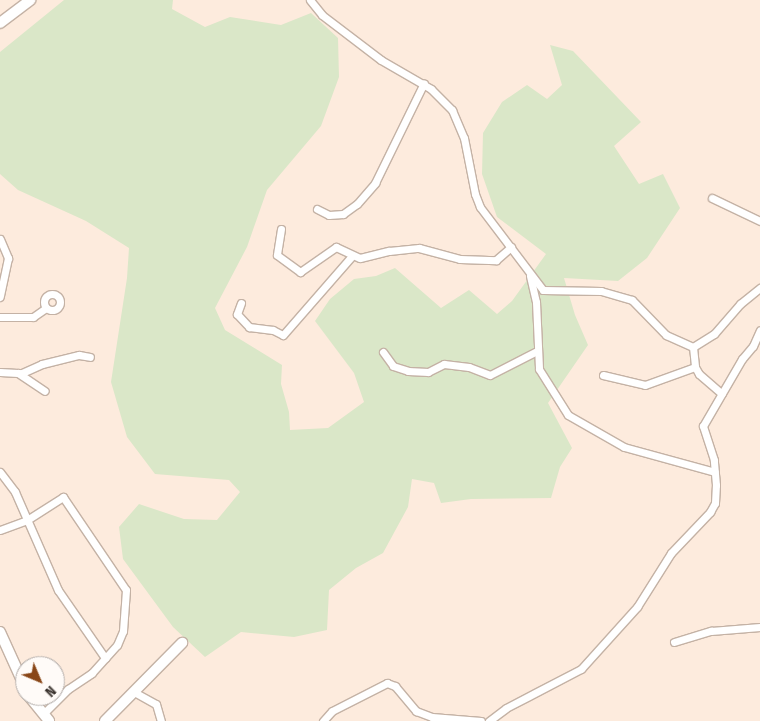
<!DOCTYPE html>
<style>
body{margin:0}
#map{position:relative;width:760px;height:721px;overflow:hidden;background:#fdebdd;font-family:"Fira Sans Condensed",sans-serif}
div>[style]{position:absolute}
.green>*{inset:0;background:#dae7c8}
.roads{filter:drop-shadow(1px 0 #c4b2a5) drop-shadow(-1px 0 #c4b2a5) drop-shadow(0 1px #c4b2a5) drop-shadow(0 -1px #c4b2a5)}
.street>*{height:7px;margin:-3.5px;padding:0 3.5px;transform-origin:3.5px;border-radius:3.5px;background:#fff}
.street>.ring{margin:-3.5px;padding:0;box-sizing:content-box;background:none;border:7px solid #fff;border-radius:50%}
.secondary>*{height:10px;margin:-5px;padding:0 5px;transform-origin:5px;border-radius:5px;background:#fff}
span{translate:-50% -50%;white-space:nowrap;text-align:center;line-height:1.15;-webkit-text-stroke:4px #fffbf8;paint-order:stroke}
.north{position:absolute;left:15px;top:656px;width:50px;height:50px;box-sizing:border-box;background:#fffbf8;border:1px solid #afa9a6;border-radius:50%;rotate:135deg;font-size:14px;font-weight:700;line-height:20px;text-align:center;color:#362f2a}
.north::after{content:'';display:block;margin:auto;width:18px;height:22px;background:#894617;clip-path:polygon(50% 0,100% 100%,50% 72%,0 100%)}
</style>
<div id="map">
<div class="green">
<i style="clip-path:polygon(64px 0,173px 0,172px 9px,205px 27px,230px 17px,281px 25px,311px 13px,338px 38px,339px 77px,321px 126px,267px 190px,247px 247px,215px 308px,225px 330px,282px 365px,281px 384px,289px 412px,290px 430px,328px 428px,364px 402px,354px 373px,315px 321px,330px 299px,354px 279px,376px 276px,395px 268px,441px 308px,469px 290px,497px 314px,512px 301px,546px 254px,497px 217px,482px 174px,483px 133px,502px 102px,527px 85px,547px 99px,562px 85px,550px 45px,573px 51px,641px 122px,614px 146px,639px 184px,663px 174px,680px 208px,647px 258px,618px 281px,564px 278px,575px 315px,588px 345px,548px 403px,572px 448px,560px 467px,551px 498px,471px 499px,441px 503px,434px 483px,412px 479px,408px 507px,383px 553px,356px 568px,329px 590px,327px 630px,294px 637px,241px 632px,205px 657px,173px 627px,123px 559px,119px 527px,139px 504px,184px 519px,217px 520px,240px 492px,229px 480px,155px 474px,127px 437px,111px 382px,127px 278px,129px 248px,86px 221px,18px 190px,0 174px,0 52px)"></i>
</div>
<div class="roads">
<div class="street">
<i style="left:310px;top:0;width:19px;rotate:51deg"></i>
<i style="left:322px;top:15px;width:74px;rotate:37.3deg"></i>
<i style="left:381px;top:60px;width:58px;rotate:30.1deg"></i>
<i style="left:431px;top:89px;width:30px;rotate:45deg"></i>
<i style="left:452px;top:110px;width:30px;rotate:67deg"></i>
<i style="left:464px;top:138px;width:57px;rotate:78.9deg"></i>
<i style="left:475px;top:194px;width:14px;rotate:69deg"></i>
<i style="left:480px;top:207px;width:104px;rotate:52.8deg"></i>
<i style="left:543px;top:290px;width:58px;rotate:1deg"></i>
<i style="left:601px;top:291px;width:32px;rotate:16deg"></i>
<i style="left:632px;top:300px;width:49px;rotate:45.8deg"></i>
<i style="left:666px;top:335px;width:30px;rotate:24deg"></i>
<i style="left:693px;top:347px;width:25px;rotate:-32deg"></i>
<i style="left:714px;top:334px;width:40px;rotate:-49deg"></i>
<i style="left:740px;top:304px;width:26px;rotate:-39deg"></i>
<i style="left:712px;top:198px;width:53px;rotate:25.6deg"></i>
<i style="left:317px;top:209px;width:13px;rotate:27deg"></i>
<i style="left:329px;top:215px;width:14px;rotate:-4deg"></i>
<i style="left:343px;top:214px;width:17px;rotate:-36deg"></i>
<i style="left:357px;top:204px;width:28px;rotate:-49deg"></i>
<i style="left:375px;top:183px;width:111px;rotate:-63.9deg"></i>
<i style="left:281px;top:229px;width:26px;rotate:99deg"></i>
<i style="left:277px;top:255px;width:29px;rotate:36deg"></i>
<i style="left:300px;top:272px;width:44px;rotate:-34.8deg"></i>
<i style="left:336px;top:247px;width:26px;rotate:25deg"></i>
<i style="left:360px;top:258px;width:30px;rotate:-14deg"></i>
<i style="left:389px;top:251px;width:30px;rotate:-6deg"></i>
<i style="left:419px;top:248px;width:42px;rotate:15deg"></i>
<i style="left:460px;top:259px;width:36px;rotate:2deg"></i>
<i style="left:496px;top:260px;width:20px;rotate:-41deg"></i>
<i style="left:0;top:239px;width:21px;rotate:67deg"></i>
<i style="left:8px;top:258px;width:40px;rotate:102deg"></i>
<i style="left:530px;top:276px;width:27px;rotate:77deg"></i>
<i style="left:536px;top:302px;width:67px;rotate:87.4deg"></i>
<i style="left:539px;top:369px;width:54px;rotate:57.8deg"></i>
<i style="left:568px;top:415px;width:64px;rotate:29.7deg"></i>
<i style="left:624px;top:447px;width:94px;rotate:15.4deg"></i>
<i class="ring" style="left:44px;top:294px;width:9px;height:9px"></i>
<i style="left:241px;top:303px;width:12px;rotate:110deg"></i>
<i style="left:237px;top:314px;width:18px;rotate:47deg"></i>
<i style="left:249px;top:327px;width:24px;rotate:7deg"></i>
<i style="left:273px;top:330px;width:11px;rotate:27deg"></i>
<i style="left:283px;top:335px;width:105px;rotate:-48.9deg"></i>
<i style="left:0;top:317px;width:33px"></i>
<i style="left:33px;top:317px;width:16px;rotate:-35deg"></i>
<i style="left:693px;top:347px;width:20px;rotate:84deg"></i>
<i style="left:695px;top:367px;width:8px;rotate:60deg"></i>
<i style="left:699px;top:374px;width:30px;rotate:41deg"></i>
<i style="left:383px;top:352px;width:17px;rotate:54deg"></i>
<i style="left:393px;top:366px;width:16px;rotate:18deg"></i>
<i style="left:408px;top:371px;width:20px;rotate:3deg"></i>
<i style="left:428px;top:372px;width:18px;rotate:-27deg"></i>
<i style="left:444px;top:364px;width:25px;rotate:7deg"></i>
<i style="left:469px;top:367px;width:22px;rotate:21deg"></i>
<i style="left:490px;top:375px;width:53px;rotate:-27.1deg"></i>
<i style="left:0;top:372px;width:22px;rotate:3deg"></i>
<i style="left:22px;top:373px;width:22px;rotate:-24deg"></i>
<i style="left:42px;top:364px;width:38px;rotate:-14deg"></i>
<i style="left:79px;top:355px;width:11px;rotate:10deg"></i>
<i style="left:18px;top:373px;width:32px;rotate:34deg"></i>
<i style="left:603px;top:375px;width:43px;rotate:13.4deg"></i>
<i style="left:645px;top:385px;width:53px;rotate:-19.8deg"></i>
<i style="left:0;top:472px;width:25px;rotate:53deg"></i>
<i style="left:15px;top:492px;width:107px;rotate:66.3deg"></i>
<i style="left:58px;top:590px;width:83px;rotate:55.3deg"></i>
<i style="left:0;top:530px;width:29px;rotate:-20deg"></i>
<i style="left:27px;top:520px;width:43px;rotate:-32.6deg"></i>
<i style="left:63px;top:497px;width:112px;rotate:55.9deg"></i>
<i style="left:126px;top:590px;width:41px;rotate:94.2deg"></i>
<i style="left:123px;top:631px;width:15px;rotate:113deg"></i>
<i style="left:117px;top:645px;width:38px;rotate:132deg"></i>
<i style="left:92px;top:673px;width:29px;rotate:146deg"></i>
<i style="left:68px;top:689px;width:35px;rotate:135deg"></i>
<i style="left:674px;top:642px;width:39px;rotate:-17deg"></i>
<i style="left:711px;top:631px;width:49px;rotate:-4.7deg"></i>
<i style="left:134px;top:692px;width:25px;rotate:29deg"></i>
<i style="left:156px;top:704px;width:18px;rotate:74deg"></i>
<i style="left:323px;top:721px;width:13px;rotate:-48deg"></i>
<i style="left:332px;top:711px;width:62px;rotate:-27deg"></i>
<i style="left:387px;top:683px;width:9px;rotate:21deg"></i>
<i style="left:395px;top:686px;width:33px;rotate:50deg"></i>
<i style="left:416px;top:711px;width:17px;rotate:21deg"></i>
<i style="left:432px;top:717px;width:49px;rotate:4.7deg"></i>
<i style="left:489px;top:721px;width:21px;rotate:-37deg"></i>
<i style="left:506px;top:708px;width:85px;rotate:-27.5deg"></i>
<i style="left:581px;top:669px;width:84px;rotate:-47.9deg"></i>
<i style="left:637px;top:607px;width:64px;rotate:-57.8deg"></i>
<i style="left:671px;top:553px;width:57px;rotate:-46.4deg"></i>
<i style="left:710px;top:512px;width:10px;rotate:-61deg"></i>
<i style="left:715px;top:503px;width:18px;rotate:-87deg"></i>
<i style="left:716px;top:485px;width:25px;rotate:-95deg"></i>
<i style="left:714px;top:460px;width:36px;rotate:-108deg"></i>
<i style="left:703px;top:426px;width:78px;rotate:-59.8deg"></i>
<i style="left:742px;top:359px;width:17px;rotate:-50deg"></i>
<i style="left:753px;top:346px;width:17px;rotate:-66deg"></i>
</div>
<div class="secondary">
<i style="left:0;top:23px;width:38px;rotate:-37deg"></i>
<i style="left:0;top:632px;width:60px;rotate:65.6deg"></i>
<i style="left:29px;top:696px;width:32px;rotate:51deg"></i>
<i style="left:105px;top:721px;width:110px;rotate:-45.4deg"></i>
</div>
</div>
<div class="north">N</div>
</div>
